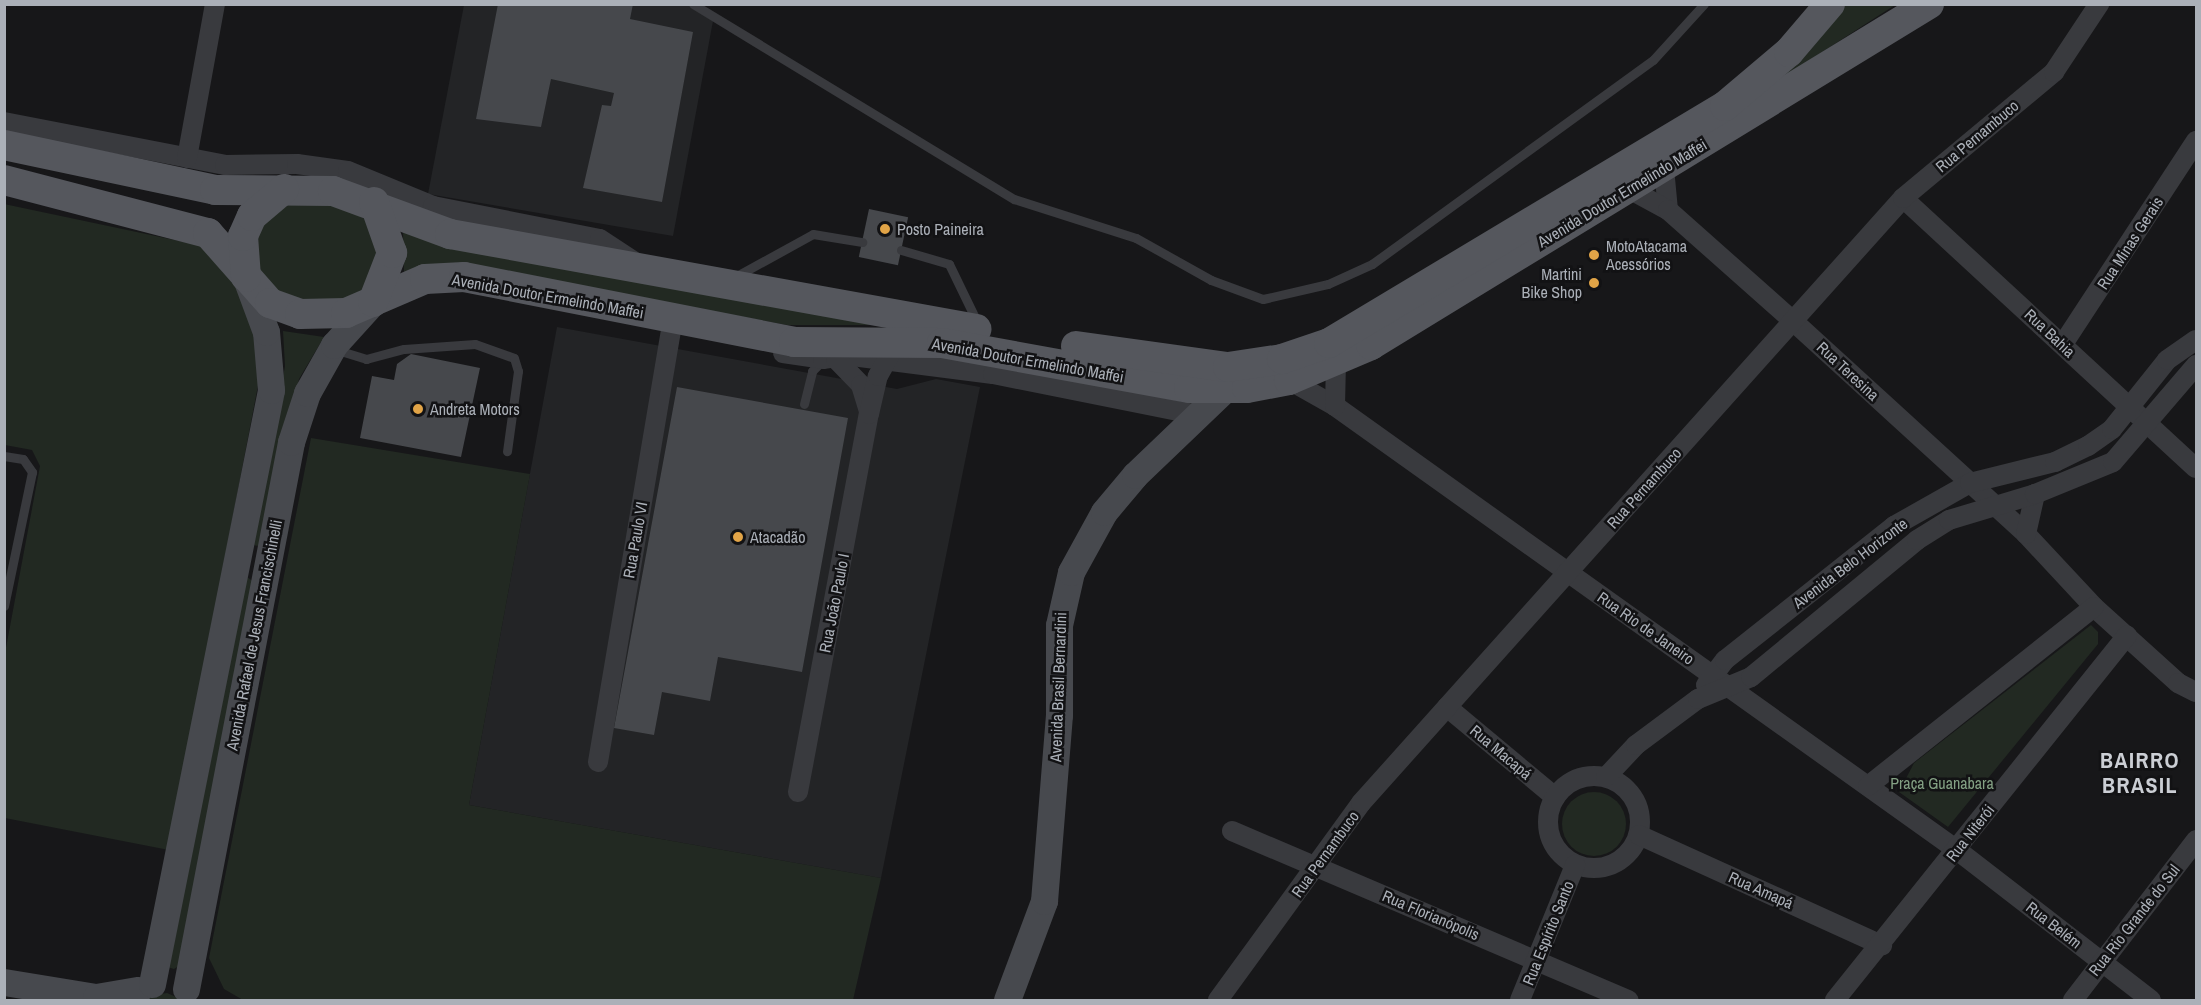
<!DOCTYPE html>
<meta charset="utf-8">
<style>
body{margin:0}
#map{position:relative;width:2201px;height:1005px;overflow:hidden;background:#171719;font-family:"Archivo Narrow",sans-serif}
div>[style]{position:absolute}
.built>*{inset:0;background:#232426}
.green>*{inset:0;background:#222922}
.round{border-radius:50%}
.building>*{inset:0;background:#46484c;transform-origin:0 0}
.lane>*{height:9px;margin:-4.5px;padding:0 4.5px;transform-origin:4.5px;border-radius:4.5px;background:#393a3e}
.street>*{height:20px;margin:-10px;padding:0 10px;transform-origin:10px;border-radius:10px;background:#393a3e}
.street>.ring{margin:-10px;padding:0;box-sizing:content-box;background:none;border:20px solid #393a3e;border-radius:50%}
.secondary>*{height:27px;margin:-13.5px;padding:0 13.5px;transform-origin:13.5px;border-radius:13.5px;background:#47494e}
.primary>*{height:30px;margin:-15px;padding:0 15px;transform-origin:15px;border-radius:15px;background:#55575d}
.dots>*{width:16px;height:16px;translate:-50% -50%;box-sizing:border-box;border:3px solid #121214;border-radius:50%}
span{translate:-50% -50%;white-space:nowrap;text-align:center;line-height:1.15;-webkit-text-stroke:5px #121214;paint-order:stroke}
.street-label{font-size:16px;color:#abb0b8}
.poi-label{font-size:16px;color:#abb0b8}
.left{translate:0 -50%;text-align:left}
.right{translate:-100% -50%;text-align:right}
.park-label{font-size:16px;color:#84a184}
.district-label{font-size:22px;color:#cbced4;font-weight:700;letter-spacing:1.5px}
.frame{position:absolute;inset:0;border:6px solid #abb0b8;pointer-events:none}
</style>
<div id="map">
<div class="built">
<i style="clip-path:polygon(464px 5px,688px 5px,713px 21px,673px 236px,428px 194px)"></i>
<i style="clip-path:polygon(557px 327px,897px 389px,936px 379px,980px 387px,881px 878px,469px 805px)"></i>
</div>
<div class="green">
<i style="clip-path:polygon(1838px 5px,1895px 5px,1771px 85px)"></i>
<i style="clip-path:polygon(290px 199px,335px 199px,375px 226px,383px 253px,375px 279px,356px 298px,303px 303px,273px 290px,253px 260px,253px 234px)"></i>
<i style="clip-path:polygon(4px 204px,203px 246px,237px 288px,253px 319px,260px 375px,169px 850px,5px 818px,5px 653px,40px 466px,32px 450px,5px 445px)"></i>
<i style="clip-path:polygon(403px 231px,905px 325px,787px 325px,451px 264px,404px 272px)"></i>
<i style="clip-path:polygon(283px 331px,324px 337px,299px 379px,264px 543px,258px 546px,253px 545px,285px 366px)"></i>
<i style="clip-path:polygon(311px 438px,530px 474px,469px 805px,881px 878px,853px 1000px,243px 1000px,224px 989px,209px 958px)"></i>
<i style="clip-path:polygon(247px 577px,254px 582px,179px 966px,174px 969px,167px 967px)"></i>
<i style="clip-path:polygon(2091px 625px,2098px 632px,2098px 644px,1948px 827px,1899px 792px,1914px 763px)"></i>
<i class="round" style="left:1562px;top:792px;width:64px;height:64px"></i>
<i style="clip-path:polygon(167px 993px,183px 1000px,144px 1000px,153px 995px)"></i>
</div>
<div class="building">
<i style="clip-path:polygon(498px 4px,633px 4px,630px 19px,693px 32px,662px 202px,583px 188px,602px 105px,611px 106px,614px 93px,551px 79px,541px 127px,476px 119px)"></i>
<i style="left:869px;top:209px;width:40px;height:49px;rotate:12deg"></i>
<i style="clip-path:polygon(411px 354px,480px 368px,461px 457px,360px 438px,372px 376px,394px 380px,397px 364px)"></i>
<i style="clip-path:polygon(677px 387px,848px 418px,802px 672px,718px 657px,710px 701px,662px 692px,654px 735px,614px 728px)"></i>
</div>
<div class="lane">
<i style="left:693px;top:4px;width:376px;rotate:31.3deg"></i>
<i style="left:1014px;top:199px;width:128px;rotate:17.7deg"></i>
<i style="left:1136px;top:238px;width:86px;rotate:29.2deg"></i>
<i style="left:1211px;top:280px;width:55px;rotate:20.1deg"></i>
<i style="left:1263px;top:299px;width:67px;rotate:-13deg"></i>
<i style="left:1328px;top:284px;width:48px;rotate:-24.4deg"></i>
<i style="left:1372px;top:264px;width:347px;rotate:-36deg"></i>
<i style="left:1653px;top:60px;width:76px;rotate:-47.7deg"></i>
<i style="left:901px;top:250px;width:50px;rotate:16.3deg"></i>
<i style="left:949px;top:264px;width:67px;rotate:64.2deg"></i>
<i style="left:733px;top:278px;width:91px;rotate:-28.8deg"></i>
<i style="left:813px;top:234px;width:50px;rotate:9.3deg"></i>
<i style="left:334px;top:349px;width:34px;rotate:17deg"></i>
<i style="left:366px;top:359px;width:39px;rotate:-15deg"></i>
<i style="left:404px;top:349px;width:71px;rotate:-4deg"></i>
<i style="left:475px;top:344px;width:41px;rotate:19.7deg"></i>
<i style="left:514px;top:358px;width:14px;rotate:73deg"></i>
<i style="left:518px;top:371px;width:81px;rotate:97.8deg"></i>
<i style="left:804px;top:404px;width:34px;rotate:-76deg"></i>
<i style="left:812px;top:371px;width:14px;rotate:-45deg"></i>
<i style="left:4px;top:456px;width:19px;rotate:9deg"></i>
<i style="left:23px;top:459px;width:16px;rotate:55deg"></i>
<i style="left:32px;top:472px;width:137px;rotate:101.8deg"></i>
</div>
<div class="street">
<i style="left:4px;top:122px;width:225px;rotate:11deg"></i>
<i style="left:225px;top:165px;width:72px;rotate:-0.8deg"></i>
<i style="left:297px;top:164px;width:51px;rotate:7.8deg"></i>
<i style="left:348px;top:171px;width:92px;rotate:22.4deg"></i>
<i style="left:433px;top:206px;width:170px;rotate:11.2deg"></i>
<i style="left:600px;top:239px;width:49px;rotate:33.4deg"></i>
<i style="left:187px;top:158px;width:157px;rotate:-79.7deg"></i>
<i style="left:1664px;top:168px;width:42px;rotate:84.6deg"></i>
<i style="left:1629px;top:189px;width:44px;rotate:28.3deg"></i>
<i style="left:1668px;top:210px;width:167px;rotate:41.6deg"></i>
<i style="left:1793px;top:321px;width:316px;rotate:42.4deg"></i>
<i style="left:2026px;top:534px;width:100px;rotate:47deg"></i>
<i style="left:2094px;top:607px;width:113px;rotate:42.1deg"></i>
<i style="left:2178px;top:683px;width:20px;rotate:27deg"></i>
<i style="left:1903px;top:198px;width:398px;rotate:42.7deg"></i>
<i style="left:2063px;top:344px;width:243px;rotate:-56.8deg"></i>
<i style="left:783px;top:353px;width:40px;rotate:8.5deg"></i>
<i style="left:823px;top:359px;width:40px;rotate:-8.5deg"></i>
<i style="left:852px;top:356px;width:142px;rotate:7.3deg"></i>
<i style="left:993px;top:374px;width:210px;rotate:11.3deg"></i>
<i style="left:836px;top:359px;width:36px;rotate:46deg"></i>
<i style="left:861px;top:385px;width:28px;rotate:73deg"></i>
<i style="left:1289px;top:380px;width:53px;rotate:29.5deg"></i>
<i style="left:1335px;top:406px;width:764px;rotate:35.52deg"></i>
<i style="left:1957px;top:850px;width:245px;rotate:37.7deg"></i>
<i style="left:1335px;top:406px;width:43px;rotate:-88.7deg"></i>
<i style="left:2026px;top:534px;width:41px;rotate:-77.3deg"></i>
<i style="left:1706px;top:685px;width:31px;rotate:-53deg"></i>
<i style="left:1725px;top:660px;width:216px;rotate:-38.4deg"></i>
<i style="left:1894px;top:526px;width:87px;rotate:-29.5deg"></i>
<i style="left:1970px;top:483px;width:88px;rotate:-13.9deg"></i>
<i style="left:2055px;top:462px;width:37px;rotate:-26deg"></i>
<i style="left:2088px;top:446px;width:29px;rotate:-35deg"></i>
<i style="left:2112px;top:429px;width:88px;rotate:-51.4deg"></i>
<i style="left:2167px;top:360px;width:35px;rotate:-35deg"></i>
<i style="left:1447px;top:707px;width:141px;rotate:39.8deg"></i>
<i style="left:598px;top:762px;width:449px;rotate:-80.4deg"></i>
<i class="ring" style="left:1548px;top:776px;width:72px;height:72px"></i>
<i style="left:1606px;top:777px;width:44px;rotate:-46.8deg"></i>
<i style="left:1636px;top:745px;width:77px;rotate:-36.6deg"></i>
<i style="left:1698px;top:699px;width:57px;rotate:-22.5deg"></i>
<i style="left:1751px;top:677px;width:215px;rotate:-39.5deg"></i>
<i style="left:1917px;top:540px;width:38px;rotate:-32deg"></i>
<i style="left:1949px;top:520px;width:90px;rotate:-16.8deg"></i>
<i style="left:2035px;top:494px;width:84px;rotate:-22.3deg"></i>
<i style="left:2113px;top:462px;width:128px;rotate:-49.4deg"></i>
<i style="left:1868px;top:786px;width:288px;rotate:-38.4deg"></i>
<i style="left:798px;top:792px;width:385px;rotate:-79.4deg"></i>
<i style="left:869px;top:414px;width:39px;rotate:-77deg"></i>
<i style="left:878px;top:376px;width:39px;rotate:-61deg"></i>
<i style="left:1232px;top:831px;width:431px;rotate:23.1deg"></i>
<i style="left:1639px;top:835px;width:267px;rotate:24.4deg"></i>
<i style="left:1218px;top:1000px;width:243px;rotate:-54deg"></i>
<i style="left:1361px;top:803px;width:812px;rotate:-48.14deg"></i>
<i style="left:1903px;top:198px;width:197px;rotate:-39.8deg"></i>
<i style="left:2054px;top:72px;width:82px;rotate:-56.5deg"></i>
<i style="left:1520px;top:1000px;width:146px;rotate:-67.8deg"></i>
<i style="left:1835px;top:1000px;width:467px;rotate:-51.3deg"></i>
<i style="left:2073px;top:1000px;width:202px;rotate:-52.4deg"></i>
</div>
<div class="secondary">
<i style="left:4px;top:982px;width:93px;rotate:9.3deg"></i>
<i style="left:96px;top:997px;width:43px;rotate:-9.5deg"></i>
<i style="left:152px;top:984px;width:606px;rotate:-78.67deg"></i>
<i style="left:271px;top:390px;width:58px;rotate:-94.9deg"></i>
<i style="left:266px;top:332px;width:54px;rotate:-110.4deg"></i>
<i style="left:186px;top:989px;width:557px;rotate:-79.13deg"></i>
<i style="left:291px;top:442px;width:52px;rotate:-71.9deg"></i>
<i style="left:307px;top:393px;width:55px;rotate:-60.6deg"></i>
<i style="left:334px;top:345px;width:58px;rotate:-47.8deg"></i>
<i style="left:1007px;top:1000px;width:106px;rotate:-69.5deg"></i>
<i style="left:1044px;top:901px;width:187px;rotate:-85.4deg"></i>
<i style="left:1059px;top:715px;width:90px;rotate:-90deg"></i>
<i style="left:1059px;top:625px;width:54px;rotate:-77.2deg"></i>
<i style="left:1071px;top:572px;width:68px;rotate:-61.2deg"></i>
<i style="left:1104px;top:512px;width:48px;rotate:-50deg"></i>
<i style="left:1135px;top:475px;width:124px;rotate:-43.7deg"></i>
</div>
<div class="primary">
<i style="left:4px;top:145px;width:216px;rotate:12deg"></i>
<i style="left:215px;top:190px;width:118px;rotate:0.5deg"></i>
<i style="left:333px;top:191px;width:125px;rotate:20.2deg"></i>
<i style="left:450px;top:234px;width:535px;rotate:10.24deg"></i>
<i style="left:4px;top:180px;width:211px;rotate:14.6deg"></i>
<i style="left:208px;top:233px;width:94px;rotate:48.5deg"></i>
<i style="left:270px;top:303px;width:32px;rotate:20deg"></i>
<i style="left:300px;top:314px;width:46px;rotate:-1.2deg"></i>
<i style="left:346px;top:313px;width:86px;rotate:-23.3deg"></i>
<i style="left:425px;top:279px;width:39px;rotate:-3deg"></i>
<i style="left:464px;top:277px;width:336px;rotate:11.1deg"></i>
<i style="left:794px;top:342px;width:148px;rotate:0.4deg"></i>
<i style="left:942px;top:343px;width:251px;rotate:10.3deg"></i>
<i style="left:1189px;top:388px;width:58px"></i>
<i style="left:1247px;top:388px;width:43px;rotate:-10.8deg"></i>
<i style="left:1289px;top:380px;width:89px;rotate:-23.1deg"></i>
<i style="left:1371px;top:345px;width:654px;rotate:-31.43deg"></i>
<i style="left:246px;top:277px;width:41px;rotate:-94.2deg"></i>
<i style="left:243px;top:236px;width:22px;rotate:-66deg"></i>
<i style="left:252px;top:216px;width:42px;rotate:-40.2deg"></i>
<i style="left:373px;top:302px;width:53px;rotate:-68.8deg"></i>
<i style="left:392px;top:253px;width:54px;rotate:-109.4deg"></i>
<i style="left:1076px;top:346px;width:153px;rotate:7.9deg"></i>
<i style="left:1228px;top:367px;width:55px;rotate:-8.4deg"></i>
<i style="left:1282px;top:359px;width:50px;rotate:-18.8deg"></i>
<i style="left:1329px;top:343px;width:462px;rotate:-30.9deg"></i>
<i style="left:1725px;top:106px;width:84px;rotate:-40.2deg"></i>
<i style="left:1789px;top:52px;width:63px;rotate:-49.5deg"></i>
</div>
<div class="dots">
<i style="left:885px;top:229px;background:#e1a447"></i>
<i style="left:1594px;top:255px;background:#e1a447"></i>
<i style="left:1594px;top:283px;background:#e1a447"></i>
<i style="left:418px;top:409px;background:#e1a447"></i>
<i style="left:738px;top:537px;background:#e1a447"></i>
</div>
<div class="street-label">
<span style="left:1977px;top:136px;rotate:-40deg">Rua Pernambuco</span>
<span style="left:1622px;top:193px;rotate:-31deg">Avenida Doutor Ermelindo Maffei</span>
<span style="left:2130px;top:243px;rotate:-57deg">Rua Minas Gerais</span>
<span style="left:548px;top:296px;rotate:10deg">Avenida Doutor Ermelindo Maffei</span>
<span style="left:2050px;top:333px;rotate:43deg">Rua Bahia</span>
<span style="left:1028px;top:360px;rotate:10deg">Avenida Doutor Ermelindo Maffei</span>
<span style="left:1848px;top:371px;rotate:43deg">Rua Teresina</span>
<span style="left:1644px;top:488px;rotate:-48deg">Rua Pernambuco</span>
<span style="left:635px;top:540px;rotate:-80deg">Rua Paulo VI</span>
<span style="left:1850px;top:563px;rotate:-37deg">Avenida Belo Horizonte</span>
<span style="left:834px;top:603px;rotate:-79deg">Rua João Paulo I</span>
<span style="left:1646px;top:628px;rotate:35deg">Rua Rio de Janeiro</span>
<span style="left:254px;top:635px;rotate:-79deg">Avenida Rafael de Jesus Francischinelli</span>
<span style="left:1058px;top:687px;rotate:-88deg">Avenida Brasil Bernardini</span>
<span style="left:1501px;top:752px;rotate:40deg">Rua Macapá</span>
<span style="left:1970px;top:833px;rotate:-52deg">Rua Niterói</span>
<span style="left:1325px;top:854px;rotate:-54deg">Rua Pernambuco</span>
<span style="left:1761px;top:890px;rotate:24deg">Rua Amapá</span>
<span style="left:1431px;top:915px;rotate:23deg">Rua Florianópolis</span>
<span style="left:2134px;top:920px;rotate:-52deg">Rua Rio Grande do Sul</span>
<span style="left:2054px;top:925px;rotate:38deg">Rua Belém</span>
<span style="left:1548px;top:933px;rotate:-68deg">Rua Espírito Santo</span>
</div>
<div class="poi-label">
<span class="left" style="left:897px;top:229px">Posto Paineira</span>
<span class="left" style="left:1606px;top:255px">MotoAtacama<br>Acessórios</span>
<span class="right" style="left:1582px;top:283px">Martini<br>Bike Shop</span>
<span class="left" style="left:430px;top:409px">Andreta Motors</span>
<span class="left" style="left:750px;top:537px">Atacadão</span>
</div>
<div class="park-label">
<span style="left:1942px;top:783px">Praça Guanabara</span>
</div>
<div class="district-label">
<span style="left:2140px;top:773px">BAIRRO<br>BRASIL</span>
</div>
<div class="frame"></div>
</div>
